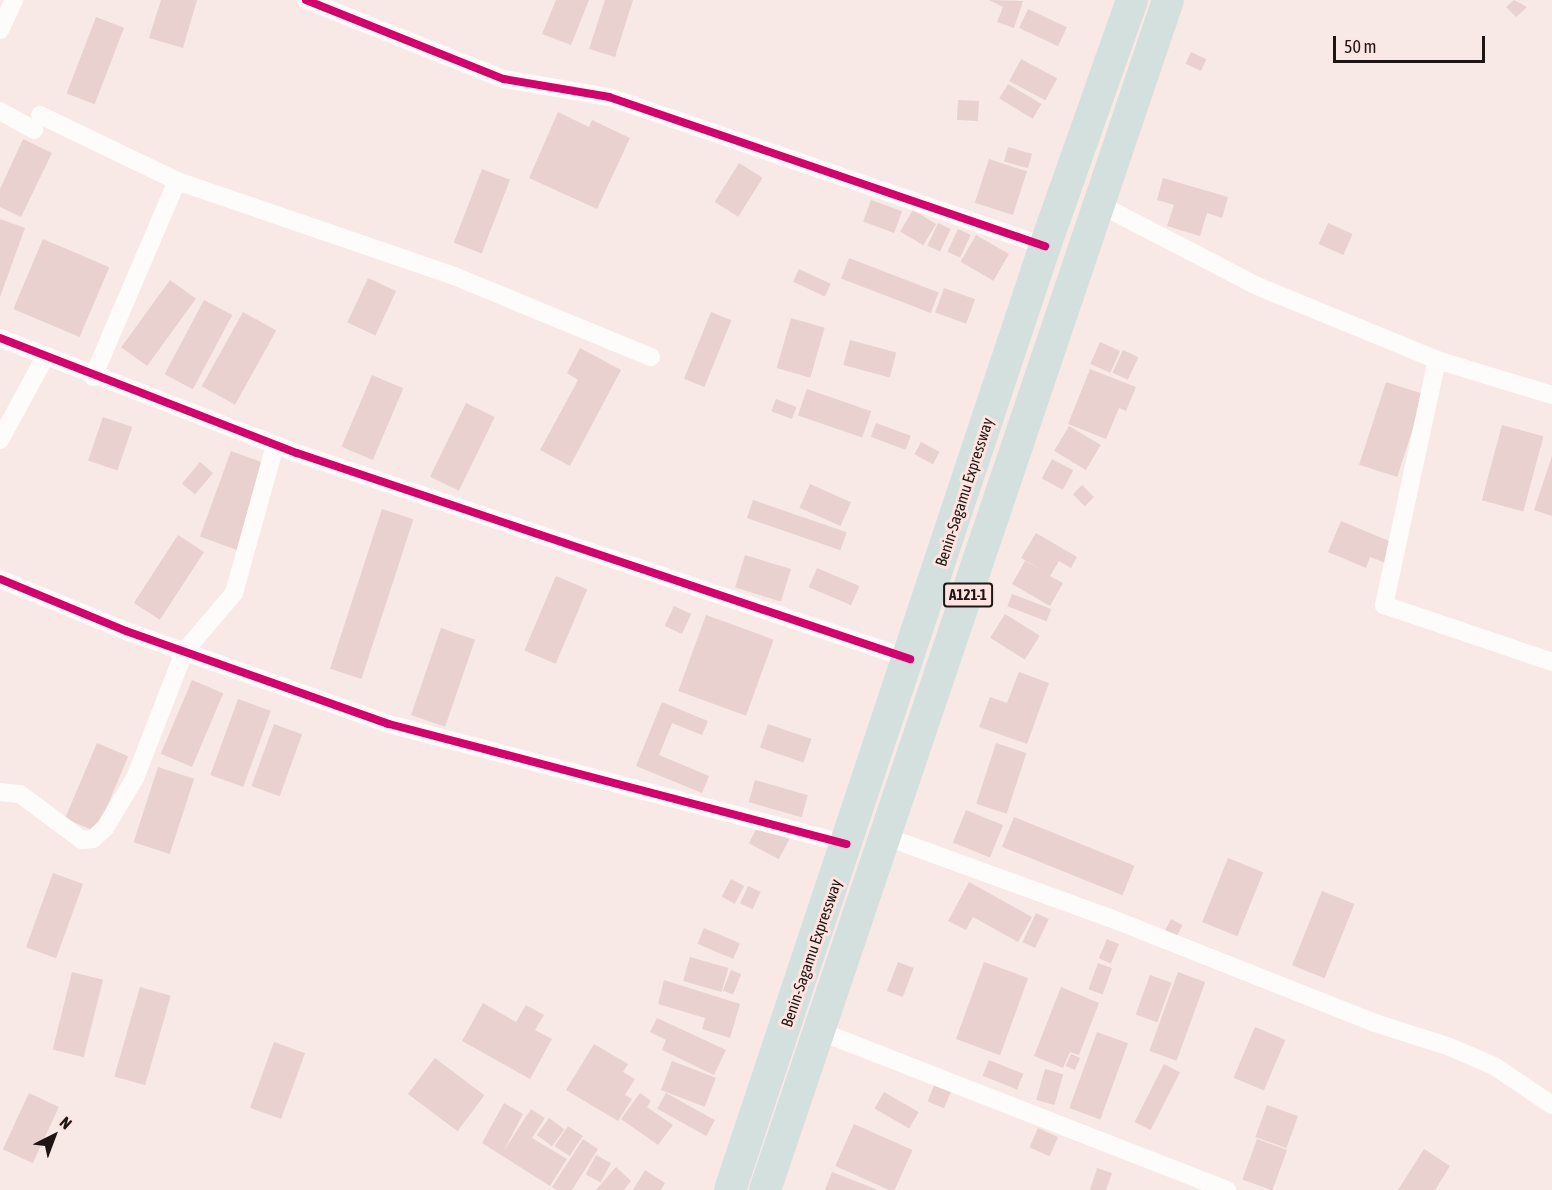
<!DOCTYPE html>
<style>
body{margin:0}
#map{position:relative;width:1552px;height:1190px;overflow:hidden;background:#f8e9e7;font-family:"Asap Condensed",sans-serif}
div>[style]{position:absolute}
.building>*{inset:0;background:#e8d1cf;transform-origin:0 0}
.minor>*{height:18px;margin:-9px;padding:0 9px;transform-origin:9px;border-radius:9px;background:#fefcfb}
.trunk>*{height:32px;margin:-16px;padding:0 16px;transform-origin:16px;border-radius:16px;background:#d3e0de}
.cycleway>*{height:8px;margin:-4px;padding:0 4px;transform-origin:4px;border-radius:4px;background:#d6006c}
span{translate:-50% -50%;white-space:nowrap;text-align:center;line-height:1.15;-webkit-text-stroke:6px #fee4e1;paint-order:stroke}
.shield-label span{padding:2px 4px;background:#fee4e1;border:2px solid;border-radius:4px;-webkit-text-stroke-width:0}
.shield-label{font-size:15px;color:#1e1514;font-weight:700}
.street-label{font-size:16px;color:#1e1514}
.north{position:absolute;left:24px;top:1106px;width:60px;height:60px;-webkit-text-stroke:4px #fee4e1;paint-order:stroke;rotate:42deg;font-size:16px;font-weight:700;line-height:24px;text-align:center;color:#1e1514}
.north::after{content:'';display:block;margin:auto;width:21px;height:27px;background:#1e1514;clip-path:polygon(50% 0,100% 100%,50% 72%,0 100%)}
.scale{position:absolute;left:1333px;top:36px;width:152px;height:27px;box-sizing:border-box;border:3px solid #1e1514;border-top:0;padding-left:8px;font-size:18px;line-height:21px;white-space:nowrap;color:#1e1514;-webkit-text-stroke:4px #fee4e1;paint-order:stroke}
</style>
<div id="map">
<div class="building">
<i style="clip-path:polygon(161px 0,197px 0,183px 48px,149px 38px)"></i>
<i style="clip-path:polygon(556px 0,589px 0,571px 45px,542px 34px)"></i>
<i style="clip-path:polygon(605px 0,633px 0,615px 57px,589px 49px)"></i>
<i style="clip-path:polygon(989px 0,1023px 1px,1014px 28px,997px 22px,1003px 7px)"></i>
<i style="clip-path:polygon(1514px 0,1527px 7px,1516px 17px,1506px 7px)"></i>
<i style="left:1028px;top:9px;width:43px;height:21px;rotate:25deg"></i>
<i style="left:96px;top:17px;width:30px;height:82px;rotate:21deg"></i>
<i style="left:1191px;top:52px;width:17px;height:13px;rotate:25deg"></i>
<i style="left:1021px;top:59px;width:41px;height:25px;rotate:28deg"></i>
<i style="left:1008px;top:84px;width:39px;height:17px;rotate:31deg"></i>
<i style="left:958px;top:100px;width:21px;height:20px;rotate:3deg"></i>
<i style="clip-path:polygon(558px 112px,589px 127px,592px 120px,630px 138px,597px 209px,529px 178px)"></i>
<i style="clip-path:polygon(23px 139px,52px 153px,21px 217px,0 207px,0 189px)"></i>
<i style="left:1008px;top:147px;width:25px;height:15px;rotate:16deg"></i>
<i style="left:989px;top:159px;width:40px;height:46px;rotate:18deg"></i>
<i style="left:739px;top:163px;width:28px;height:46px;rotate:32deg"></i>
<i style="left:482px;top:169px;width:30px;height:79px;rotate:21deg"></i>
<i style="clip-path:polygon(1163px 178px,1228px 197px,1222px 218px,1207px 213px,1200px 236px,1167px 226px,1174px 205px,1157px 200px)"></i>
<i style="left:871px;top:200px;width:33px;height:23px;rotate:20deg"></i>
<i style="left:913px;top:210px;width:27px;height:25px;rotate:31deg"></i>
<i style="clip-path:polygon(0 219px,25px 228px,0 297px)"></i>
<i style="left:938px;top:223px;width:14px;height:25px;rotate:25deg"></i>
<i style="left:1328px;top:223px;width:27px;height:23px;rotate:24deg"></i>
<i style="left:958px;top:229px;width:14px;height:25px;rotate:25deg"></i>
<i style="left:976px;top:235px;width:38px;height:31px;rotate:30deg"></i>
<i style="left:43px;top:239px;width:72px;height:76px;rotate:23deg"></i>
<i style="left:849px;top:258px;width:96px;height:22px;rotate:21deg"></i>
<i style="left:799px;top:269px;width:35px;height:14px;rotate:25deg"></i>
<i style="left:368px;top:278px;width:31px;height:49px;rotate:25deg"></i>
<i style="left:170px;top:280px;width:32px;height:83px;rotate:36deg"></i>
<i style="left:944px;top:288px;width:33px;height:26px;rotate:20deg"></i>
<i style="left:204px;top:300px;width:32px;height:84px;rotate:28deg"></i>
<i style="left:243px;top:312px;width:38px;height:85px;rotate:29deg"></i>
<i style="left:711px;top:312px;width:22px;height:72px;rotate:22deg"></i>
<i style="left:791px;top:318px;width:35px;height:52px;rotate:16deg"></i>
<i style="left:850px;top:340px;width:48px;height:26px;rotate:15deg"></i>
<i style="left:1100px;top:342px;width:22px;height:24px;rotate:24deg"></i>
<i style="clip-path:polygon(580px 348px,621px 370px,570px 466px,540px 450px,578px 380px,567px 373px)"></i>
<i style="left:1123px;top:350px;width:17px;height:25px;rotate:25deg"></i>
<i style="clip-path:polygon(1090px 369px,1136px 387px,1126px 411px,1119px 408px,1106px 439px,1068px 424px)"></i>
<i style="left:372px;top:375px;width:34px;height:78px;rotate:23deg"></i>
<i style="left:1386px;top:382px;width:40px;height:87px;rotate:18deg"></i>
<i style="left:807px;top:389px;width:68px;height:28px;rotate:19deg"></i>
<i style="left:776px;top:399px;width:22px;height:13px;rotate:21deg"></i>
<i style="left:466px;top:403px;width:32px;height:82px;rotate:26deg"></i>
<i style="left:103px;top:417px;width:31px;height:46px;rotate:19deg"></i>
<i style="left:876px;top:423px;width:37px;height:15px;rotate:20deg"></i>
<i style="left:1502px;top:425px;width:43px;height:78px;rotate:15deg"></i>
<i style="left:1069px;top:426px;width:37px;height:29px;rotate:31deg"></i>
<i style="left:921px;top:442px;width:21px;height:14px;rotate:28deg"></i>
<i style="left:231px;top:451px;width:41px;height:91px;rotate:20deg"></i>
<i style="clip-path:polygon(1552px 456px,1552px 516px,1534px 510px)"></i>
<i style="left:1052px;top:459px;width:24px;height:22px;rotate:28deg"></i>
<i style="left:200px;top:462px;width:17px;height:28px;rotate:40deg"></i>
<i style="left:810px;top:484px;width:45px;height:26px;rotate:24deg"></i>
<i style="left:1082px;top:485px;width:17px;height:13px;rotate:45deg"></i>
<i style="left:753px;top:500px;width:99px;height:19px;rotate:19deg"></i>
<i style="left:382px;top:509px;width:33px;height:168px;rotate:18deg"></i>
<i style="clip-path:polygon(1341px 521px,1394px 543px,1386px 563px,1370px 557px,1366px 568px,1328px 552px)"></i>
<i style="clip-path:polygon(1036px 533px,1077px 557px,1071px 568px,1059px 561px,1050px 576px,1063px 583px,1050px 606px,1012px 584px,1025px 561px,1045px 572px,1021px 558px)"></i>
<i style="left:178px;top:535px;width:31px;height:81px;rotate:33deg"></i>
<i style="left:745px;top:555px;width:48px;height:34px;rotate:17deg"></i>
<i style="left:817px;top:568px;width:46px;height:21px;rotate:23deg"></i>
<i style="left:556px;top:576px;width:34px;height:81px;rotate:23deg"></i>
<i style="left:1012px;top:594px;width:42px;height:13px;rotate:21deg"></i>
<i style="left:674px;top:606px;width:19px;height:22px;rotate:25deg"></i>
<i style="left:1005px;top:614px;width:41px;height:28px;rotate:32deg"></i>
<i style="left:706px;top:615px;width:72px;height:81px;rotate:20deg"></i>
<i style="left:441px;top:628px;width:36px;height:92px;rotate:19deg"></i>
<i style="clip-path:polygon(1019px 672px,1049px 683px,1027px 744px,979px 727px,990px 697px,1007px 703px)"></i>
<i style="left:192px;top:680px;width:34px;height:80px;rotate:23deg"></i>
<i style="left:238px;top:699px;width:35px;height:81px;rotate:20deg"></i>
<i style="clip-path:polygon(662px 702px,708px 721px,702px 735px,672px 723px,659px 755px,709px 776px,702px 793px,636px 766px)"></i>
<i style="left:274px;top:724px;width:30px;height:66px;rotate:20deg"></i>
<i style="left:768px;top:724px;width:46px;height:25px;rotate:19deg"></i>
<i style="left:97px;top:743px;width:34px;height:82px;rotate:23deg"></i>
<i style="left:996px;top:743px;width:32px;height:64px;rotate:18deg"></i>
<i style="left:158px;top:767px;width:38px;height:79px;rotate:18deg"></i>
<i style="left:755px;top:780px;width:55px;height:23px;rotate:16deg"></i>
<i style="left:966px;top:810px;width:40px;height:35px;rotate:22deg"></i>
<i style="left:1014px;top:817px;width:130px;height:32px;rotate:22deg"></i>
<i style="left:760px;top:822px;width:34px;height:24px;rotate:28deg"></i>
<i style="left:1228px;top:858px;width:38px;height:69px;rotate:22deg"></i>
<i style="left:53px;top:873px;width:32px;height:79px;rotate:20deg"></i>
<i style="left:731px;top:879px;width:15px;height:20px;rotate:28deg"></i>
<i style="clip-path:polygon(969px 882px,1032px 917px,1018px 942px,973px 917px,966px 930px,948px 921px)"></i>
<i style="left:748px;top:886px;width:14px;height:19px;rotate:25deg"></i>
<i style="left:1322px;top:891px;width:35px;height:80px;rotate:22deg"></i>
<i style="left:1036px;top:913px;width:14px;height:32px;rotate:25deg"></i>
<i style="left:1171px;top:919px;width:13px;height:13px;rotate:27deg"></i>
<i style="left:704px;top:928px;width:39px;height:17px;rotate:23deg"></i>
<i style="left:1107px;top:939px;width:13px;height:21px;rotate:23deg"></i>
<i style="left:690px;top:957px;width:40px;height:25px;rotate:16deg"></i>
<i style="left:898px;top:962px;width:17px;height:31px;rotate:21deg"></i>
<i style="left:984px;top:962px;width:47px;height:82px;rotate:20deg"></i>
<i style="left:1098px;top:963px;width:15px;height:28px;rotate:20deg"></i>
<i style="left:731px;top:970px;width:11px;height:22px;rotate:22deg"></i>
<i style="left:72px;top:972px;width:32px;height:80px;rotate:14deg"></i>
<i style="left:1178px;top:972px;width:29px;height:84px;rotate:20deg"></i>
<i style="left:1150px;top:975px;width:23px;height:42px;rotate:20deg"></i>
<i style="clip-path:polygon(664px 980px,740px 1004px,730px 1038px,702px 1029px,705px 1018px,658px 1004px)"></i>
<i style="left:140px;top:987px;width:32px;height:93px;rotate:16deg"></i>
<i style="clip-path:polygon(1061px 987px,1099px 1003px,1079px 1055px,1070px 1052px,1063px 1068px,1034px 1056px)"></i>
<i style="clip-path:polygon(483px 1003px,516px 1022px,526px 1005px,544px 1015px,535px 1030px,552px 1039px,530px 1079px,462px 1041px)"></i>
<i style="clip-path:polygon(657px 1018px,726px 1050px,714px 1075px,662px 1050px,666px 1040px,650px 1032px)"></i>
<i style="left:1255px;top:1027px;width:33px;height:55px;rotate:23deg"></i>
<i style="left:1097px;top:1032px;width:33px;height:81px;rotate:20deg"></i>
<i style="left:274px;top:1042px;width:33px;height:70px;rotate:20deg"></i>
<i style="clip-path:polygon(594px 1044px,628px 1064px,623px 1072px,635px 1079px,625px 1095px,632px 1099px,618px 1121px,566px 1090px)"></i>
<i style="left:1071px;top:1054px;width:10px;height:13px;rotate:24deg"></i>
<i style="left:435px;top:1058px;width:62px;height:45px;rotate:37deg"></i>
<i style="left:989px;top:1060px;width:37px;height:17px;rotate:22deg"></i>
<i style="left:672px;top:1061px;width:47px;height:31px;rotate:21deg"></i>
<i style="left:1164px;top:1064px;width:18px;height:65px;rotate:27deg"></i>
<i style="left:1045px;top:1069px;width:19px;height:32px;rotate:16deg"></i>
<i style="left:935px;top:1083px;width:18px;height:20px;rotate:22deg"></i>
<i style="left:884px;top:1092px;width:40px;height:19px;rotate:30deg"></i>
<i style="left:29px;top:1093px;width:33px;height:62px;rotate:25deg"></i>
<i style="clip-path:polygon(640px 1093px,651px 1101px,647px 1107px,673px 1125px,658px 1145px,621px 1119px)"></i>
<i style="left:666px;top:1093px;width:56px;height:18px;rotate:29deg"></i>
<i style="clip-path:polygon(504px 1103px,523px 1114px,503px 1152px,531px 1109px,545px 1118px,532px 1138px,567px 1159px,550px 1186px,482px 1143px)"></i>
<i style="left:1267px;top:1105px;width:33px;height:34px;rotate:20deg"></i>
<i style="left:549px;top:1118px;width:19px;height:21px;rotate:36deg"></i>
<i style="left:854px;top:1124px;width:64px;height:46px;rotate:24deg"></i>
<i style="left:568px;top:1126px;width:18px;height:24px;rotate:34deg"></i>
<i style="left:1038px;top:1128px;width:22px;height:21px;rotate:24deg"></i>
<i style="clip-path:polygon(583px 1139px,598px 1149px,572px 1190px,557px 1190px,552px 1187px)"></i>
<i style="left:1257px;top:1139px;width:32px;height:43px;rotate:20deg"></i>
<i style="clip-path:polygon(1424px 1149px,1450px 1166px,1435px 1190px,1398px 1190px)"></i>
<i style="left:596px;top:1155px;width:17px;height:22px;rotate:28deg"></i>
<i style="clip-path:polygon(616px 1167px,631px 1181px,624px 1190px,596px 1190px)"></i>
<i style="clip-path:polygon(1097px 1168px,1112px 1173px,1106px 1190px,1090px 1190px)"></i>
<i style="clip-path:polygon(645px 1170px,665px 1183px,661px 1190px,633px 1190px)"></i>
<i style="clip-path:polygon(832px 1172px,878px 1190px,825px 1190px)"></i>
</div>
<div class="minor">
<i style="left:306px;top:0;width:213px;rotate:21.8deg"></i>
<i style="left:504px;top:79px;width:107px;rotate:9.7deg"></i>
<i style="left:609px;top:97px;width:461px;rotate:18.9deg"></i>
<i style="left:0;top:30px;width:33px;rotate:-65deg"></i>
<i style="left:0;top:111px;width:39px;rotate:29deg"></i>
<i style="left:40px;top:115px;width:152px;rotate:25.7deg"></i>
<i style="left:177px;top:181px;width:293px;rotate:18.9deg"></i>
<i style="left:454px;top:276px;width:213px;rotate:22.4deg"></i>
<i style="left:1099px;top:204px;width:178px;rotate:27.4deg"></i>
<i style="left:1257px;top:286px;width:195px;rotate:22.3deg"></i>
<i style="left:1437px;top:360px;width:120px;rotate:16.9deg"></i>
<i style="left:0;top:338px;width:318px;rotate:21.2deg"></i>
<i style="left:297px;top:453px;width:647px;rotate:18.58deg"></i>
<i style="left:1437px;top:360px;width:251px;rotate:102.2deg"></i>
<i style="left:1384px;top:605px;width:177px;rotate:18.7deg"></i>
<i style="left:93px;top:377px;width:213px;rotate:-66.8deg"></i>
<i style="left:0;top:440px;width:94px;rotate:-61.5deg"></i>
<i style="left:0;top:579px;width:136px;rotate:22.4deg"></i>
<i style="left:126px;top:631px;width:279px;rotate:19.5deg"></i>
<i style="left:389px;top:724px;width:473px;rotate:14.7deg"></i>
<i style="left:0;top:792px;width:20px;rotate:6deg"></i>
<i style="left:20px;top:794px;width:77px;rotate:36.6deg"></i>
<i style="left:82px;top:840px;width:11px;rotate:-5deg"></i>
<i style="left:93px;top:839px;width:16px;rotate:-43deg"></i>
<i style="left:105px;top:828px;width:58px;rotate:-59deg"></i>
<i style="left:135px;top:778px;width:135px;rotate:-68.7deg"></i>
<i style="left:184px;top:652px;width:77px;rotate:-49.7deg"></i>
<i style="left:234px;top:593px;width:154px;rotate:-74.5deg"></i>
<i style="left:887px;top:837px;width:237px;rotate:20deg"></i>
<i style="left:1110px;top:918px;width:285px;rotate:21.6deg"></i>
<i style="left:1375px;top:1023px;width:79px;rotate:17.7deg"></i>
<i style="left:1450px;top:1047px;width:48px;rotate:23.4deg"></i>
<i style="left:1494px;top:1066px;width:70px;rotate:33.9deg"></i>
<i style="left:819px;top:1031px;width:438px;rotate:21.3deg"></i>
</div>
<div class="trunk">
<i style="left:730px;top:1190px;width:995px;rotate:-71.55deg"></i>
<i style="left:1045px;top:246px;width:261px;rotate:-70.5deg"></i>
<i style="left:765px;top:1190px;width:1256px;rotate:-71.29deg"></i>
</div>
<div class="cycleway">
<i style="left:306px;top:0;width:213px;rotate:21.8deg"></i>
<i style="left:504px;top:79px;width:107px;rotate:9.7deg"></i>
<i style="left:609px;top:97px;width:461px;rotate:18.9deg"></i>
<i style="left:0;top:338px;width:318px;rotate:21.2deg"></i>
<i style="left:297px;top:453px;width:647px;rotate:18.58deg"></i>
<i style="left:0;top:579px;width:136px;rotate:22.4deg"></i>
<i style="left:126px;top:631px;width:279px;rotate:19.5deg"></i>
<i style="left:389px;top:724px;width:473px;rotate:14.7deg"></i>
</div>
<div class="shield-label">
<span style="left:968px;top:595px">A121-1</span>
</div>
<div class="street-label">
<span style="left:964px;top:492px;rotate:-72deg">Benin-Sagamu Expressway</span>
<span style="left:811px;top:953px;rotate:-71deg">Benin-Sagamu Expressway</span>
</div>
<div class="north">N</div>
<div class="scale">50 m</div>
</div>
